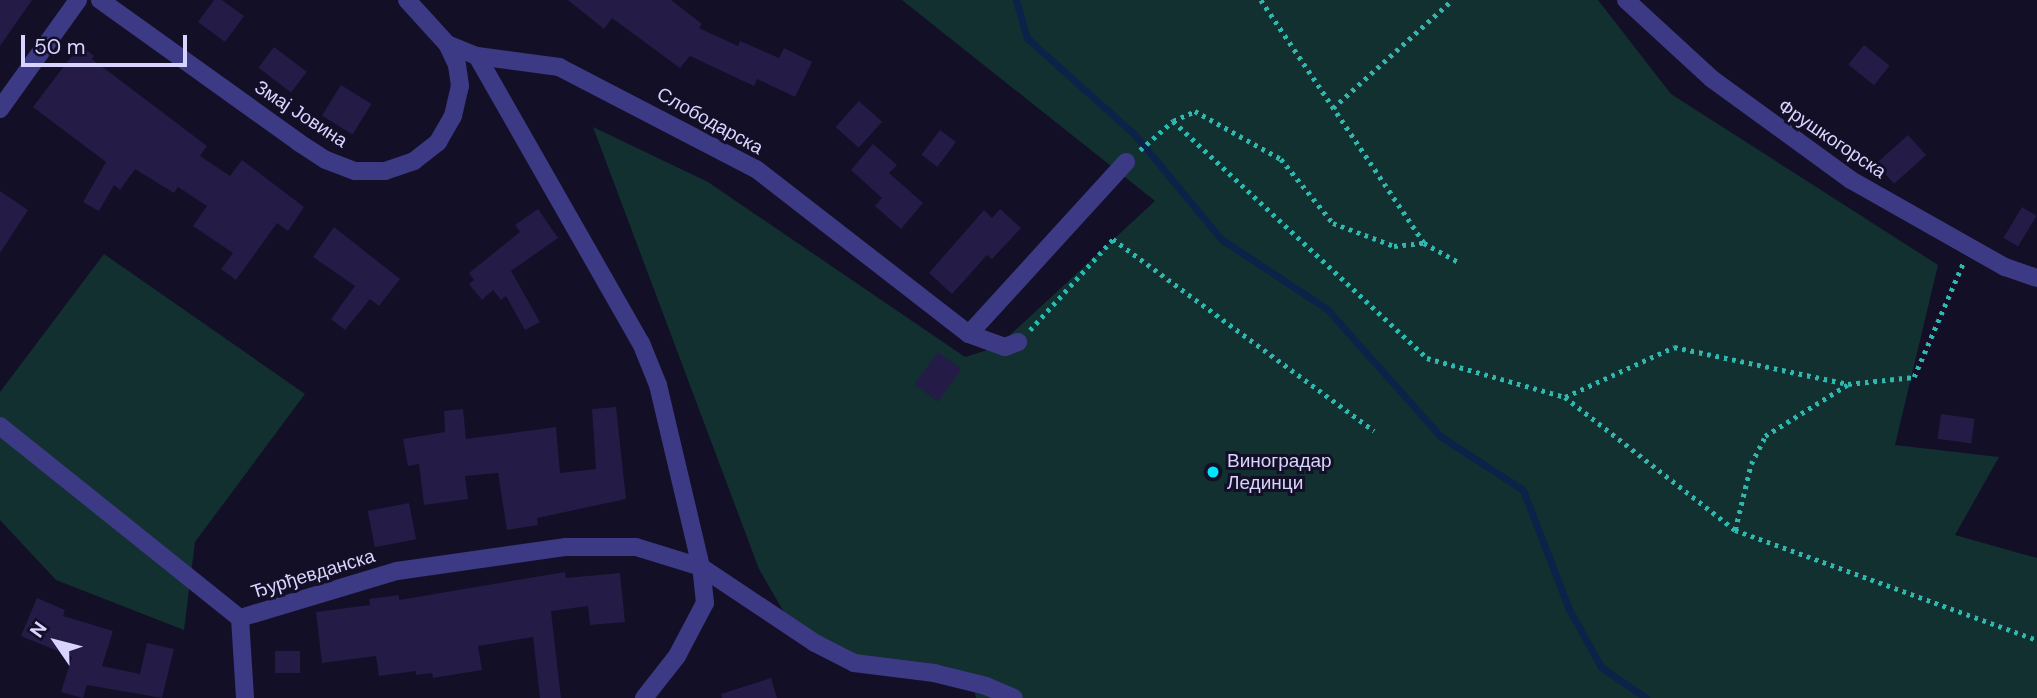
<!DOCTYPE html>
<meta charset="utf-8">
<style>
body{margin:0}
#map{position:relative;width:2037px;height:698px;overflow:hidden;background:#130f26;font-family:"DM Sans",sans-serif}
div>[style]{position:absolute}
.green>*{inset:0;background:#12302f}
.stream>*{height:7px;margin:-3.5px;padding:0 3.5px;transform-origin:3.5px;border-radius:3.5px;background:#0c2248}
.building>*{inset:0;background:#241b47;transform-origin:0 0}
.path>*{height:4.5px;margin-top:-2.25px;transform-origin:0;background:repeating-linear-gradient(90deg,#2fb8b0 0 3.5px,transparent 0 8.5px)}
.minor>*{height:18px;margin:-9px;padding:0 9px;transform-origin:9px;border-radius:9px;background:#3d3a85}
.dots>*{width:19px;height:19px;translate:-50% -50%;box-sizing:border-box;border:4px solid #130f26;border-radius:50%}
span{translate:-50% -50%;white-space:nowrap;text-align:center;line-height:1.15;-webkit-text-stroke:6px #130f26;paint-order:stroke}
.street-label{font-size:19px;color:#d9d4ff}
.poi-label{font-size:19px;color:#d9d4ff}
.left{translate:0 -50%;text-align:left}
.north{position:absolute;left:21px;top:607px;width:70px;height:70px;-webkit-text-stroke:5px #130f26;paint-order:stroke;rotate:305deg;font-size:19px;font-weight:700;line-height:28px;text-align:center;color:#d9d4ff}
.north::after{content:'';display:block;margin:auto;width:24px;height:32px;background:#d9d4ff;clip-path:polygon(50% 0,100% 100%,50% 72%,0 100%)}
.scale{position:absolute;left:21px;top:35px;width:166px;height:32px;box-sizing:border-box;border:4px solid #d9d4ff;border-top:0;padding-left:9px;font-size:21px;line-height:24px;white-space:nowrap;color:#d9d4ff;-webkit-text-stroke:5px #130f26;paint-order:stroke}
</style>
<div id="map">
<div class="green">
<i style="clip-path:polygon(902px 0,1598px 0,1671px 94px,1938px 265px,1895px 445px,1999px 457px,1955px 535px,2037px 558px,2037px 698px,976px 698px,974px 688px,800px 640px,759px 569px,593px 127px,708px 182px,965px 357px,997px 347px,1155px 201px)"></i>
<i style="clip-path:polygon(104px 254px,305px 394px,195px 542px,184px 630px,56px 580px,0 520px,0 392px)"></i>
</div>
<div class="stream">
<i style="left:1016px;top:0;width:40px;rotate:74deg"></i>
<i style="left:1027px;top:38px;width:145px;rotate:41.9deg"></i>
<i style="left:1135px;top:135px;width:135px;rotate:50.4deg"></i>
<i style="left:1221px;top:239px;width:127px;rotate:33.4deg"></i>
<i style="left:1327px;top:309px;width:170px;rotate:48.3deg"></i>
<i style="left:1440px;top:436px;width:99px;rotate:33deg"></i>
<i style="left:1523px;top:490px;width:128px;rotate:68.9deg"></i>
<i style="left:1569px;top:609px;width:66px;rotate:61.1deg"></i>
<i style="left:1601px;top:667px;width:55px;rotate:34.6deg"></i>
</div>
<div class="building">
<i style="clip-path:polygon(0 0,32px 0,0 46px)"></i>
<i style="clip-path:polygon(214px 0,222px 0,244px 16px,225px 42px,198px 22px)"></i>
<i style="clip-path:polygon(568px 0,671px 0,702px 24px,699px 28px,738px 46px,740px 41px,779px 58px,784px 48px,812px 62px,795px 97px,757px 79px,754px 86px,690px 56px,680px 68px,612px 18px,604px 29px)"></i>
<i style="clip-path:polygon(80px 45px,94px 56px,92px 59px,207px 146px,200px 156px,230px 176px,242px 160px,304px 207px,288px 231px,277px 223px,236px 280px,221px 269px,233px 253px,193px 226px,207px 206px,178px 187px,174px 193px,135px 169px,120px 190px,114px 185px,99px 211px,83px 202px,106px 162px,33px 107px)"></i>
<i style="left:1864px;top:45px;width:33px;height:25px;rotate:39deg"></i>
<i style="left:274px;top:47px;width:41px;height:26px;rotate:37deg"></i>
<i style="left:341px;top:85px;width:36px;height:36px;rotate:32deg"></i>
<i style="left:859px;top:101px;width:31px;height:35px;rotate:42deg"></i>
<i style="left:940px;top:130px;width:20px;height:31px;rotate:37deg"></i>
<i style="left:1908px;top:135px;width:27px;height:43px;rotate:48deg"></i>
<i style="clip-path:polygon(873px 144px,897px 165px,889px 173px,923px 203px,901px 229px,875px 206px,882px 198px,851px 170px)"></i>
<i style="clip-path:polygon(0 191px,28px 210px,0 253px)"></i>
<i style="left:2022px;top:207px;width:17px;height:36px;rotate:31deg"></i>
<i style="clip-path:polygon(538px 209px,558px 238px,511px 271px,540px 322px,525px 330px,506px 296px,501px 300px,493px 290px,482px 300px,469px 284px,474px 280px,469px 273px,520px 232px,515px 225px)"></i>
<i style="clip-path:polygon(1000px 209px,1021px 228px,992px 259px,987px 255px,952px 294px,929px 273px,984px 210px,992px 218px)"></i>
<i style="clip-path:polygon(334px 227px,400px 279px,379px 306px,370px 299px,345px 330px,331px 319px,355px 286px,313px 257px)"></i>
<i style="left:938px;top:352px;width:29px;height:40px;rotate:36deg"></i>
<i style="clip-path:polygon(616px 407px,626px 499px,537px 518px,538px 525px,507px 530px,498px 473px,465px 476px,468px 499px,424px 505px,419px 464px,408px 466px,403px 439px,445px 432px,444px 411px,463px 409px,466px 439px,556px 427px,560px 473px,596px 469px,592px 409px)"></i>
<i style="left:1941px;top:414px;width:34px;height:25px;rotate:8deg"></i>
<i style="left:409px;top:503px;width:37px;height:42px;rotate:79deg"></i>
<i style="clip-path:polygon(565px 572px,566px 578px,620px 573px,625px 622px,590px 625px,588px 606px,551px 611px,561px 698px,540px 698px,533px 637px,478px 646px,482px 670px,433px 678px,432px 673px,416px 675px,416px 671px,379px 676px,376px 656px,322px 663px,316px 612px,370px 605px,369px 599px,399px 595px,399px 600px)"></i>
<i style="clip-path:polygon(37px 598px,65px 610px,63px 616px,113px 631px,102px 666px,140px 674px,147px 643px,174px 649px,162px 698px,87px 685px,83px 698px,61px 692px,72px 657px,21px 636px)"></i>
<i style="left:300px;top:651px;width:22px;height:25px;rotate:90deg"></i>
<i style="clip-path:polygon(771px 678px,777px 698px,722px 698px,721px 694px)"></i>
</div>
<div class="path">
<i style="left:1261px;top:0;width:293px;rotate:56.1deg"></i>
<i style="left:1333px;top:108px;width:161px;rotate:-42.2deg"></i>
<i style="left:1173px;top:121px;width:347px;rotate:43deg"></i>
<i style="left:1427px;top:358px;width:143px;rotate:15.8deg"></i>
<i style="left:1565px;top:397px;width:120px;rotate:-24.6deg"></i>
<i style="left:1674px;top:347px;width:178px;rotate:12deg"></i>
<i style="left:1848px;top:384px;width:66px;rotate:-6.1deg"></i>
<i style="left:1914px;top:377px;width:124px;rotate:-66.7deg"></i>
<i style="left:1140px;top:150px;width:44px;rotate:-41.3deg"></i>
<i style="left:1173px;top:121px;width:24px;rotate:-24deg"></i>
<i style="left:1195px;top:111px;width:98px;rotate:29.2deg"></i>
<i style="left:1281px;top:159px;width:82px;rotate:50.9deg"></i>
<i style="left:1333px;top:223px;width:65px;rotate:20.7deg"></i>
<i style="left:1394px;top:246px;width:30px;rotate:-6deg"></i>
<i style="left:1424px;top:243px;width:39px;rotate:29deg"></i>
<i style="left:1030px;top:330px;width:123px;rotate:-47.6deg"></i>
<i style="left:1113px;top:239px;width:324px;rotate:36.3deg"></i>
<i style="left:1565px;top:397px;width:216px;rotate:38deg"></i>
<i style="left:1735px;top:530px;width:68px;rotate:-76.4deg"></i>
<i style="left:1751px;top:464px;width:31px;rotate:-63deg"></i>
<i style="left:1765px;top:436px;width:97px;rotate:-31.9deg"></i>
<i style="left:1735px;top:530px;width:321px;rotate:20deg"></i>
</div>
<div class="minor">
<i style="left:100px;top:0;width:244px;rotate:35.6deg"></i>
<i style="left:298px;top:142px;width:33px;rotate:33deg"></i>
<i style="left:326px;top:160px;width:31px;rotate:21deg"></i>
<i style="left:355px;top:171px;width:30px"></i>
<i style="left:385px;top:171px;width:31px;rotate:-19deg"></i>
<i style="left:414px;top:161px;width:31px;rotate:-38deg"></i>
<i style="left:438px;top:142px;width:30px;rotate:-60deg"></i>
<i style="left:453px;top:116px;width:31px;rotate:-77deg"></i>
<i style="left:460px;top:86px;width:21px;rotate:-98deg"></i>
<i style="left:457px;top:65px;width:23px;rotate:-115deg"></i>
<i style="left:407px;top:0;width:59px;rotate:47.7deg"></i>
<i style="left:447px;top:44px;width:32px;rotate:22deg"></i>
<i style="left:477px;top:56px;width:83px;rotate:7.6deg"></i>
<i style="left:559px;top:67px;width:222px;rotate:27.4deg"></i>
<i style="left:756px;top:169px;width:269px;rotate:37.8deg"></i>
<i style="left:969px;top:334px;width:233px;rotate:-47.6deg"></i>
<i style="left:1626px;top:0;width:117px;rotate:42.6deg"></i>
<i style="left:1712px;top:79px;width:172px;rotate:36deg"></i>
<i style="left:1851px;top:180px;width:177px;rotate:29.5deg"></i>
<i style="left:2005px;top:267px;width:34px;rotate:19deg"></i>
<i style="left:477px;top:56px;width:331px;rotate:60.3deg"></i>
<i style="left:641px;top:343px;width:45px;rotate:68deg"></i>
<i style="left:658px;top:385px;width:187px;rotate:76.7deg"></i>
<i style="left:0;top:109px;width:134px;rotate:-54.4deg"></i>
<i style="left:969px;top:334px;width:38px;rotate:20deg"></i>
<i style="left:1005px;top:347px;width:14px;rotate:-21deg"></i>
<i style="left:0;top:426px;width:307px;rotate:38.7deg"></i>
<i style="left:240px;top:618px;width:164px;rotate:-16.7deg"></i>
<i style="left:397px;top:571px;width:171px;rotate:-8.1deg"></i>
<i style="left:566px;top:547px;width:70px"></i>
<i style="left:636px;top:547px;width:68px;rotate:17.1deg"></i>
<i style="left:240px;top:618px;width:80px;rotate:86.4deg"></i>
<i style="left:644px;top:698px;width:53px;rotate:-51.8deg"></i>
<i style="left:677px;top:656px;width:60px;rotate:-62.2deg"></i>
<i style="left:705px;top:603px;width:36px;rotate:-96deg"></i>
<i style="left:701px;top:567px;width:137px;rotate:33.7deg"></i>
<i style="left:815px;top:643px;width:44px;rotate:27.1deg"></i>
<i style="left:854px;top:663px;width:81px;rotate:7.1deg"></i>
<i style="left:934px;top:673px;width:54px;rotate:14deg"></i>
<i style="left:986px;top:686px;width:30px;rotate:23deg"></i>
</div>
<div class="dots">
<i style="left:1213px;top:472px;background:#00e5ff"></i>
</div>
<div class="street-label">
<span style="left:301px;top:114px;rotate:33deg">Змај Јовина</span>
<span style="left:710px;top:121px;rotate:29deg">Слободарска</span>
<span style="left:1832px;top:139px;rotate:34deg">Фрушкогорска</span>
<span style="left:313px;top:574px;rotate:-17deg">Ђурђевданска</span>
</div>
<div class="poi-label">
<span class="left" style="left:1227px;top:472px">Виноградар<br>Лединци</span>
</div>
<div class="north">N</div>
<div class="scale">50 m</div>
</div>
